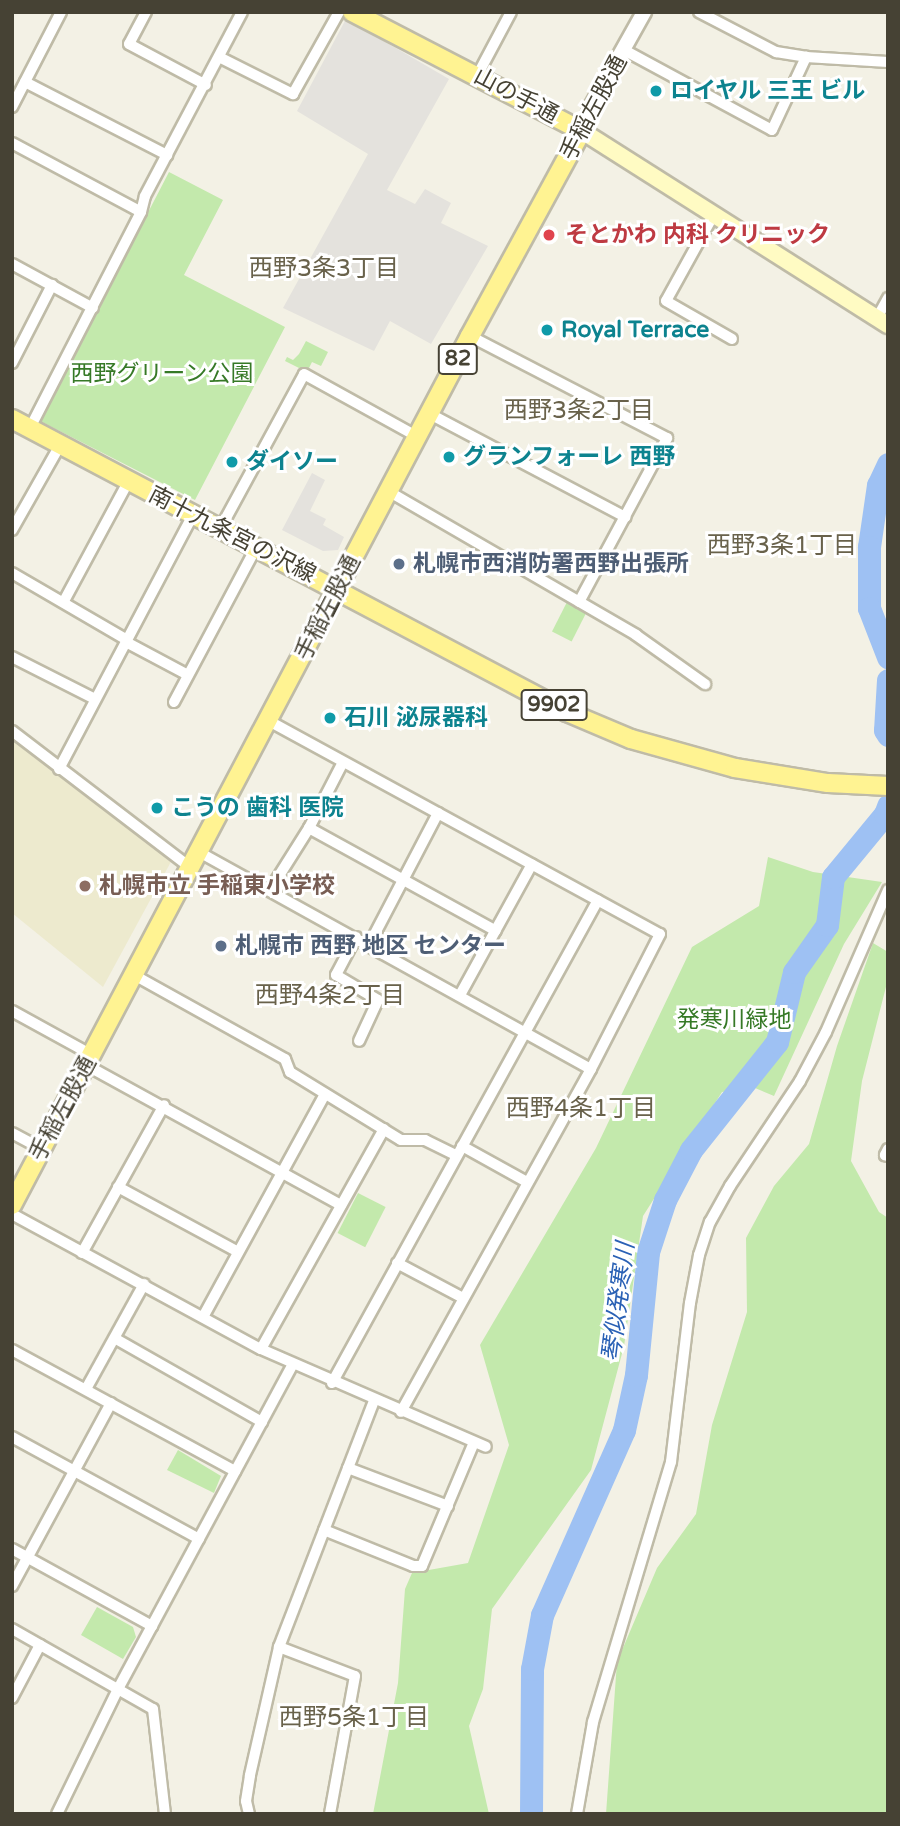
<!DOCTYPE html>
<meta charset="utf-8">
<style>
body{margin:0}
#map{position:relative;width:900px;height:1826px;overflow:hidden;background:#f3f1e5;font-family:"Varela Round","Noto Sans JP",sans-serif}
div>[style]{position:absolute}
.education>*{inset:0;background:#edeace}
.green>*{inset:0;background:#c3e9ac;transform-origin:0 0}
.parking>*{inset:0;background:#e4e2dd}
.river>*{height:23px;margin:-11.5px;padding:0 11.5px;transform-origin:11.5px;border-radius:11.5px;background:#9ec1f3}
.roads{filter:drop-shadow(2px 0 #bfbba7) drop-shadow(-2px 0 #bfbba7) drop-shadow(0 2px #bfbba7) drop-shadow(0 -2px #bfbba7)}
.minor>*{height:10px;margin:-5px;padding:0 5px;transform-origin:5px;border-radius:5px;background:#fff}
.tertiary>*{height:14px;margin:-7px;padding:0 7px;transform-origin:7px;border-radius:7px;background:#fff}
.secondary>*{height:16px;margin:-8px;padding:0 8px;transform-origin:8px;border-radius:8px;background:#fffbc3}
.primary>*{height:18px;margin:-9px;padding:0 9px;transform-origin:9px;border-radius:9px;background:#fff392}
.dots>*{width:19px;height:19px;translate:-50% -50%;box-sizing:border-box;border:4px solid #fff;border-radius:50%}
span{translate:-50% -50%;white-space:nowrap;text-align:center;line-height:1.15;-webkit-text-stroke:6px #fff;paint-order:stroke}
.shield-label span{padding:2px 5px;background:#fff;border:2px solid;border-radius:5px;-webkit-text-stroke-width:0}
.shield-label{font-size:21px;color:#464234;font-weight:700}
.culture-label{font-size:23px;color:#0d838f;font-weight:700}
.left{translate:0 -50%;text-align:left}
.street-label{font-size:23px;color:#464234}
.health-label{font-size:23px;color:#be3a42;font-weight:700}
.park-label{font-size:23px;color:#367926}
.service-label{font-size:23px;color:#4e5e75;font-weight:700}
.education-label{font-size:23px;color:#785e54;font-weight:700}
.neighbourhood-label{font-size:24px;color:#69624b}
.water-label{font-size:24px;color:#2a61b5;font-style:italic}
.frame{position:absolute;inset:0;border:14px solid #464234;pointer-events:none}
</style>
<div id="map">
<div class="education">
<i style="clip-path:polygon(12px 736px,173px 858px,103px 987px,12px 913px)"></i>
</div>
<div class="green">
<i style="clip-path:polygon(169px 172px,223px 200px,184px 275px,285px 327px,195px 500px,40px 421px)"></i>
<i style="clip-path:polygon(306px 341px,328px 352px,321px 366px,312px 362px,307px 372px,285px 361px,287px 357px,293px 360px,299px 354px)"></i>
<i style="left:567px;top:602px;width:22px;height:33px;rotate:27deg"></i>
<i style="clip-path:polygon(768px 857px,813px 872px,882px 882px,844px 944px,774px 1096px,755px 1088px,722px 1092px,643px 1216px,624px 1346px,591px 1470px,492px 1609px,483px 1689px,469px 1726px,489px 1814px,373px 1814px,398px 1683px,405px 1589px,412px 1573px,468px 1563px,509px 1445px,480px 1345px,596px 1148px,692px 947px,759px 906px)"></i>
<i style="clip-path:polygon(873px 943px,888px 952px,888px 979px,862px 1081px,851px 1161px,879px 1212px,888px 1218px,888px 1814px,606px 1814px,617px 1662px,657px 1568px,696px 1514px,712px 1425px,747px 1312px,746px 1238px,774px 1186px,809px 1144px,837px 1046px)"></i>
<i style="left:358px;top:1193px;width:31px;height:45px;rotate:27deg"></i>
<i style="clip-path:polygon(178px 1450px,221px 1476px,214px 1493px,167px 1470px)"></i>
<i style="clip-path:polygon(97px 1607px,133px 1627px,136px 1637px,123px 1659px,81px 1635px)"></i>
</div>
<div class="parking">
<i style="clip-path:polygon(346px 19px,449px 79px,387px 190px,415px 204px,425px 189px,451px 203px,441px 223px,488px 246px,431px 344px,390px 321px,374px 351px,283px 308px,368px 154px,297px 111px)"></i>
<i style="clip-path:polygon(312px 473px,325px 480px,310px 511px,326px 519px,323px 525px,344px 537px,338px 550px,323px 551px,282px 530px)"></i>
</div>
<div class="river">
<i style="left:888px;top:464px;width:23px;rotate:115deg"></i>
<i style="left:878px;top:485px;width:63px;rotate:98.3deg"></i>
<i style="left:869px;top:547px;width:61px;rotate:90deg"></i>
<i style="left:869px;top:608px;width:53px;rotate:68.8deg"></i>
<i style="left:888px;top:680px;width:50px;rotate:93.4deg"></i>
<i style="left:885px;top:730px;width:6px;rotate:59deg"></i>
<i style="left:531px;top:1814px;width:145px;rotate:-89.6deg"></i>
<i style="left:532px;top:1669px;width:55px;rotate:-79.5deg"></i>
<i style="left:542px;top:1615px;width:202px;rotate:-66.1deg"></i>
<i style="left:624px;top:1430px;width:56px;rotate:-77.7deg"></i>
<i style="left:636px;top:1375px;width:124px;rotate:-84.4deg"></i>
<i style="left:648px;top:1252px;width:55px;rotate:-71.9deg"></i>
<i style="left:665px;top:1200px;width:56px;rotate:-62.5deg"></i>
<i style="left:691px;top:1150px;width:138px;rotate:-51.5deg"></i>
<i style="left:777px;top:1042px;width:72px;rotate:-76.3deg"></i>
<i style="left:794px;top:972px;width:57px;rotate:-54.9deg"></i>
<i style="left:827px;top:925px;width:48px;rotate:-82.9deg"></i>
<i style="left:833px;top:877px;width:82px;rotate:-50.5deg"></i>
<i style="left:885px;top:814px;width:9px;rotate:-69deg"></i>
</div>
<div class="roads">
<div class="minor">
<i style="left:146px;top:12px;width:36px;rotate:118deg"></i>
<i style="left:129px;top:44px;width:87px;rotate:28deg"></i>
<i style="left:699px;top:12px;width:87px;rotate:27.5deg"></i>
<i style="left:776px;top:52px;width:30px;rotate:9deg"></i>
<i style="left:806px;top:57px;width:82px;rotate:3.5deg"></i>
<i style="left:624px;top:50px;width:168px;rotate:28.4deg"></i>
<i style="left:772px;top:130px;width:81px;rotate:-65deg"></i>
<i style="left:219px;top:57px;width:83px;rotate:26.6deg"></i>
<i style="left:293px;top:94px;width:94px;rotate:-60.7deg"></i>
<i style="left:477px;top:76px;width:72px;rotate:-62deg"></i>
<i style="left:25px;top:82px;width:160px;rotate:27.2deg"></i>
<i style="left:12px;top:107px;width:107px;rotate:-62.7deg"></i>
<i style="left:12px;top:143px;width:146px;rotate:28.1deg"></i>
<i style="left:714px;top:214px;width:99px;rotate:118.9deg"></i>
<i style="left:666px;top:301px;width:76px;rotate:29.9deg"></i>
<i style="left:12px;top:264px;width:92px;rotate:28.5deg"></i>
<i style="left:877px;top:318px;width:23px;rotate:-61deg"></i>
<i style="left:470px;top:336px;width:222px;rotate:27.4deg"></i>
<i style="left:667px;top:438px;width:186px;rotate:118.2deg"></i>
<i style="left:12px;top:363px;width:88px;rotate:-62.9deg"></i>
<i style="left:430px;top:414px;width:221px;rotate:27.8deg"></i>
<i style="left:30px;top:428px;width:243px;rotate:-62.8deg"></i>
<i style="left:141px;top:212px;width:16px;rotate:-76deg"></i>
<i style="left:145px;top:196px;width:208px;rotate:-62.2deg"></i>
<i style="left:388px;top:491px;width:287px;rotate:30.1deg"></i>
<i style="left:636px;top:635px;width:85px;rotate:35.4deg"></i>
<i style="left:220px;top:529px;width:176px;rotate:-61.5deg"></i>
<i style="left:304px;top:374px;width:130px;rotate:28.9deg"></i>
<i style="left:12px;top:530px;width:98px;rotate:-60.5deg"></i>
<i style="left:12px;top:573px;width:133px;rotate:30.2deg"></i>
<i style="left:64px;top:601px;width:135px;rotate:-61.7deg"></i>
<i style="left:126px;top:642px;width:70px;rotate:28deg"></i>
<i style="left:12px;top:657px;width:93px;rotate:26.8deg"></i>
<i style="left:174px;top:702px;width:174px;rotate:-62deg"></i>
<i style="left:269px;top:721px;width:445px;rotate:28.6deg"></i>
<i style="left:660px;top:934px;width:152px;rotate:117.1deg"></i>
<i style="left:12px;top:731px;width:225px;rotate:37.4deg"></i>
<i style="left:59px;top:769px;width:287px;rotate:-62.2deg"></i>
<i style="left:309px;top:828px;width:213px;rotate:28.8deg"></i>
<i style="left:199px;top:852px;width:448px;rotate:29deg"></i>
<i style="left:591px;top:1069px;width:392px;rotate:119deg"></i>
<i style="left:270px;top:890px;width:73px;rotate:-57.8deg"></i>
<i style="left:309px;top:828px;width:72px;rotate:-62.7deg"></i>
<i style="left:356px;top:937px;width:43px;rotate:117.8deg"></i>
<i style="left:336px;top:975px;width:49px;rotate:30.8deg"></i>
<i style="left:378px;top:1000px;width:45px;rotate:114.9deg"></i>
<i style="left:369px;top:945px;width:149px;rotate:-62.4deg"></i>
<i style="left:134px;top:975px;width:173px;rotate:29.1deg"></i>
<i style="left:285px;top:1059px;width:14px;rotate:69deg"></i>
<i style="left:290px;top:1072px;width:130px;rotate:31.5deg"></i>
<i style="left:401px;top:1140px;width:24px"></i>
<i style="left:425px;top:1140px;width:34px;rotate:26deg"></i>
<i style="left:460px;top:995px;width:149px;rotate:-61.2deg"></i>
<i style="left:12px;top:1011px;width:91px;rotate:28.8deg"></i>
<i style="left:86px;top:1065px;width:291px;rotate:28.8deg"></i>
<i style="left:12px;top:1133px;width:34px;rotate:28deg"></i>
<i style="left:462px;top:1146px;width:74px;rotate:29deg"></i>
<i style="left:888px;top:1149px;width:7px;rotate:117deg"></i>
<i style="left:885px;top:1155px;width:3px;rotate:18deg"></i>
<i style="left:118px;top:1187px;width:136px;rotate:28.4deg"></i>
<i style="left:12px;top:1214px;width:283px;rotate:28.5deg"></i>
<i style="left:261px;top:1349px;width:245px;rotate:23.5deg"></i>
<i style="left:82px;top:1253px;width:169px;rotate:-61deg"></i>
<i style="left:397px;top:1263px;width:75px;rotate:27.9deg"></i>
<i style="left:203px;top:1317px;width:254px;rotate:-61.3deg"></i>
<i style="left:116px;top:1339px;width:168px;rotate:29.6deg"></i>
<i style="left:261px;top:1349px;width:252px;rotate:-60.8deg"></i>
<i style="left:12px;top:1350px;width:254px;rotate:28.5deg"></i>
<i style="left:332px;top:1383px;width:551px;rotate:-61.16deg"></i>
<i style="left:86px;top:1389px;width:120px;rotate:-61.1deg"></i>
<i style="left:12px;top:1437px;width:213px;rotate:28.6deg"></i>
<i style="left:348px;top:1468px;width:107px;rotate:20.8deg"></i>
<i style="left:324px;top:1530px;width:96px;rotate:22deg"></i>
<i style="left:413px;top:1566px;width:9px"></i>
<i style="left:422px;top:1566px;width:134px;rotate:-67.2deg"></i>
<i style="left:12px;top:1549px;width:160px;rotate:28.8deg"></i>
<i style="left:12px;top:1586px;width:208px;rotate:-61.6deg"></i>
<i style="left:12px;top:1629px;width:162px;rotate:29.6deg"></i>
<i style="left:153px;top:1709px;width:106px;rotate:83.5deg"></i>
<i style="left:279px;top:1647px;width:81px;rotate:20.9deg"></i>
<i style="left:355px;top:1676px;width:140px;rotate:100.3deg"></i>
<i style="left:12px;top:1698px;width:60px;rotate:-62.2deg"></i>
<i style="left:57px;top:1814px;width:139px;rotate:-64deg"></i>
<i style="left:118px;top:1689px;width:369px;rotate:-61.7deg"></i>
<i style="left:249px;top:1814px;width:13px;rotate:-103deg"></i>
<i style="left:246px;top:1801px;width:26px;rotate:-81deg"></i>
<i style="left:250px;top:1775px;width:131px;rotate:-77.2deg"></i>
<i style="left:279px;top:1647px;width:264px;rotate:-68.9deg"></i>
<i style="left:577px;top:1814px;width:93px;rotate:-80.1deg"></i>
<i style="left:593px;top:1722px;width:271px;rotate:-73.3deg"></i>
<i style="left:671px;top:1462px;width:160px;rotate:-83.2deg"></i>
<i style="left:690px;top:1303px;width:49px;rotate:-79.4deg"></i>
<i style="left:699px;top:1255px;width:35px;rotate:-72deg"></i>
<i style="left:710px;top:1222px;width:41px;rotate:-60.9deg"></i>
<i style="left:730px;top:1186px;width:126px;rotate:-56.3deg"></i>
<i style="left:800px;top:1081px;width:55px;rotate:-62deg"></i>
<i style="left:826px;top:1032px;width:155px;rotate:-66.4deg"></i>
</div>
<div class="tertiary">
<i style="left:582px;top:131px;width:26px;rotate:-69deg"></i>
<i style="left:591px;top:107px;width:109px;rotate:-60.8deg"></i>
</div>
<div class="secondary">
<i style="left:582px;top:131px;width:362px;rotate:32.4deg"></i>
</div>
<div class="primary">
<i style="left:12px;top:419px;width:628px;rotate:27.83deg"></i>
<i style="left:567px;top:712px;width:69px;rotate:22.9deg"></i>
<i style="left:631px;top:739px;width:108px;rotate:15.6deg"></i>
<i style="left:735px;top:768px;width:94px;rotate:9.2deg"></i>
<i style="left:828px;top:783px;width:60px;rotate:2.9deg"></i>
<i style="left:12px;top:1205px;width:982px;rotate:-62.21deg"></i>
<i style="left:470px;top:336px;width:234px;rotate:-61.4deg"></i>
<i style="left:582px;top:131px;width:259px;rotate:-152.6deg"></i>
</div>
</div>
<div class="dots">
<i style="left:656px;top:91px;background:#0f9aa8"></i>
<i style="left:549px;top:235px;background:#e0444e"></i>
<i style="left:547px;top:330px;background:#0f9aa8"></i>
<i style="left:449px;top:457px;background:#0f9aa8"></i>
<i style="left:232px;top:462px;background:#0f9aa8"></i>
<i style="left:399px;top:564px;background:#5c6f8a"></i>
<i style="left:330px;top:718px;background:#0f9aa8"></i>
<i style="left:157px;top:808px;background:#0f9aa8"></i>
<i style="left:85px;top:886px;background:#8d6e63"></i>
<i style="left:221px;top:946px;background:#5c6f8a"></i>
</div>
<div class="shield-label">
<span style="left:458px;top:359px">82</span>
<span style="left:554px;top:705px">9902</span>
</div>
<div class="culture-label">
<span class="left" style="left:670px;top:91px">ロイヤル 三王 ビル</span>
<span class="left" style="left:561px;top:330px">Royal Terrace</span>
<span class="left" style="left:463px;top:457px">グランフォーレ 西野</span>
<span class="left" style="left:246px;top:462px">ダイソー</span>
<span class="left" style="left:344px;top:718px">石川 泌尿器科</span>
<span class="left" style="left:171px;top:808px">こうの 歯科 医院</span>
</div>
<div class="street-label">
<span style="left:516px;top:96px;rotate:28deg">山の手通</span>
<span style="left:594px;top:108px;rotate:-62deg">手稲左股通</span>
<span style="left:232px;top:535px;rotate:27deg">南十九条宮の沢線</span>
<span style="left:328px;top:608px;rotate:-63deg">手稲左股通</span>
<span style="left:63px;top:1109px;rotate:-62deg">手稲左股通</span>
</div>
<div class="health-label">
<span class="left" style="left:565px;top:235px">そとかわ 内科 クリニック</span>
</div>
<div class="park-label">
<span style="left:162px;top:374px">西野グリーン公園</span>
<span style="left:734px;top:1020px">発寒川緑地</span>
</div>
<div class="service-label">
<span class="left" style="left:413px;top:564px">札幌市西消防署西野出張所</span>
<span class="left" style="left:235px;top:946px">札幌市 西野 地区 センター</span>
</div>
<div class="education-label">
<span class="left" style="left:99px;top:886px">札幌市立 手稲東小学校</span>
</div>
<div class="neighbourhood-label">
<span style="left:324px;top:269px">西野3条3丁目</span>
<span style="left:579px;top:411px">西野3条2丁目</span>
<span style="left:782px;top:546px">西野3条1丁目</span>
<span style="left:330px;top:996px">西野4条2丁目</span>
<span style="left:581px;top:1109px">西野4条1丁目</span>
<span style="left:354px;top:1718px">西野5条1丁目</span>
</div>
<div class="water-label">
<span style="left:619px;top:1302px;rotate:-83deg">琴似発寒川</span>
</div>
<div class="frame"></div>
</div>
